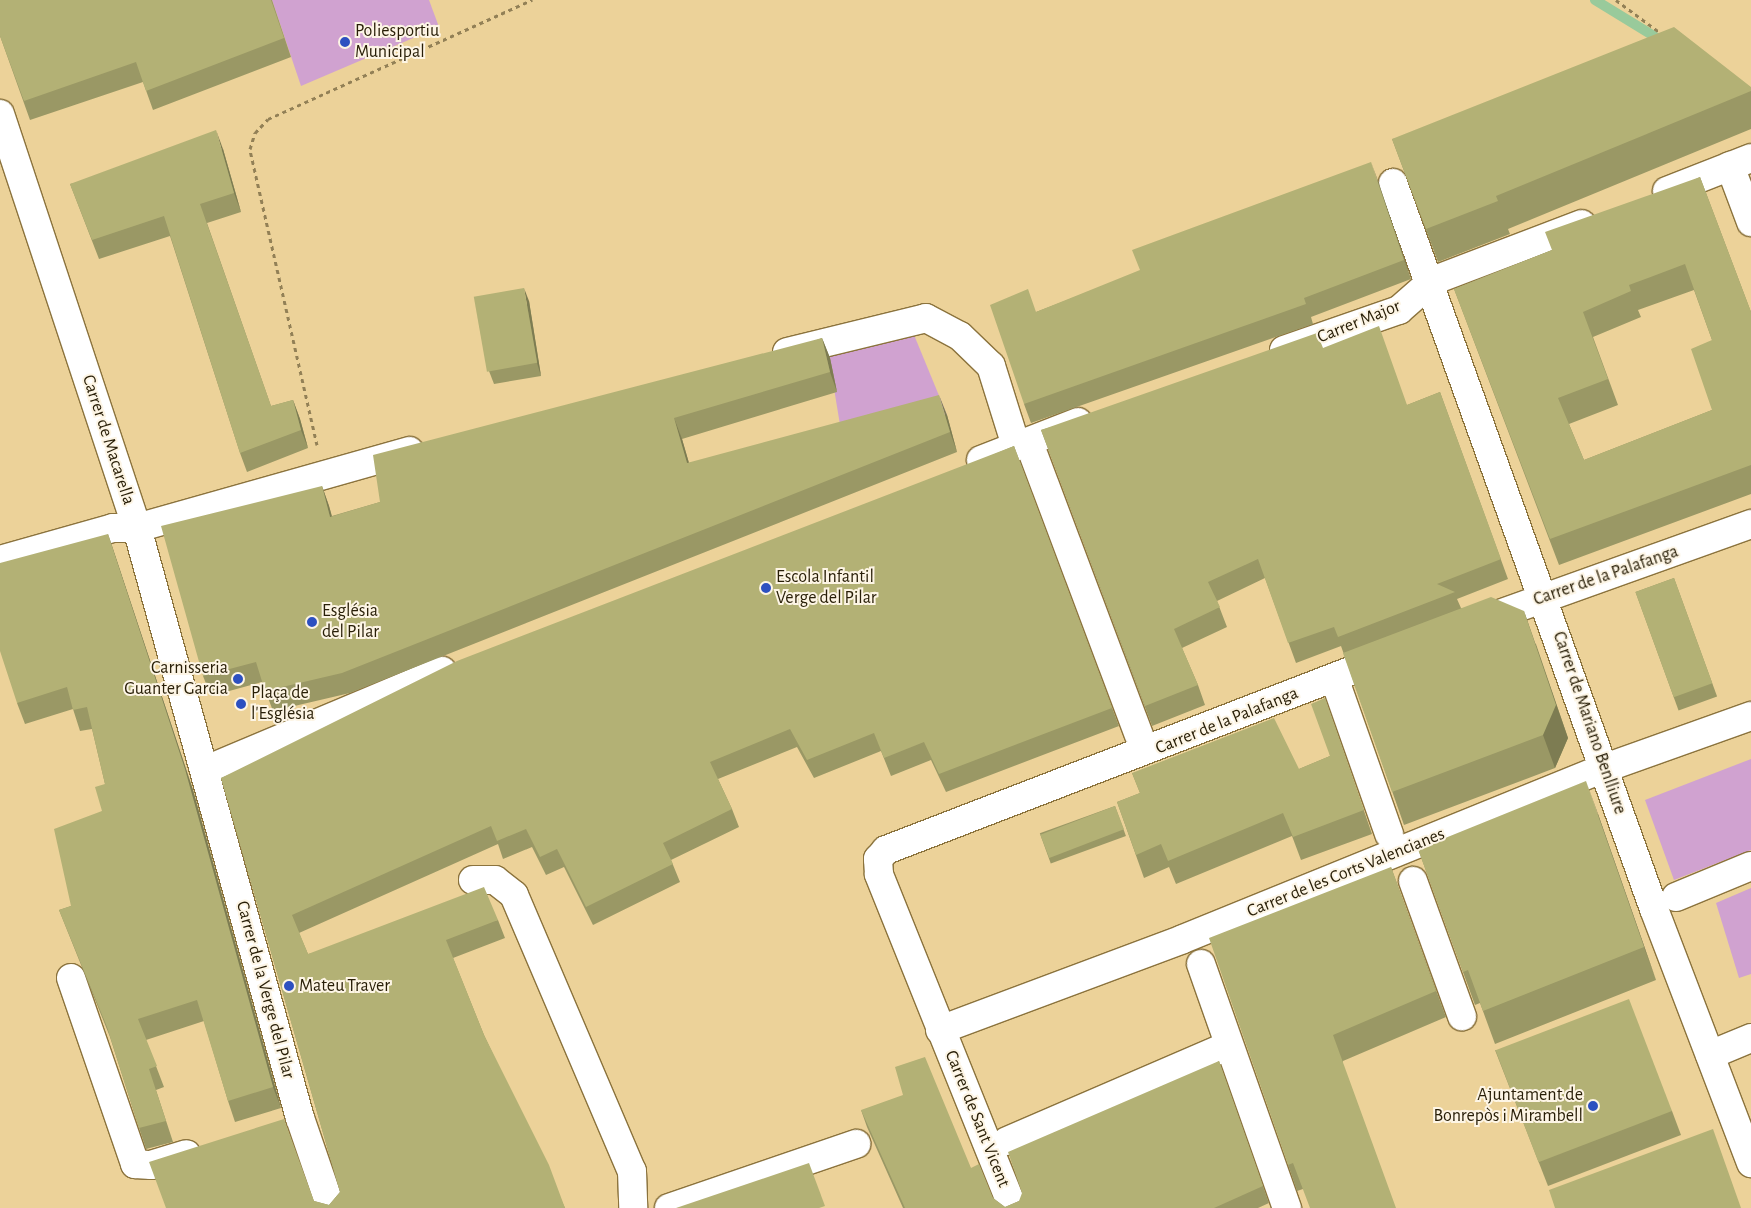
<!DOCTYPE html>
<meta charset="utf-8">
<style>
body{margin:0}
#map{position:relative;width:1751px;height:1208px;overflow:hidden;background:#ecd299;font-family:"Alegreya Sans",sans-serif}
div>[style]{position:absolute}
.green>*{inset:0;background:#d0a2d0}
.stream>*{height:10px;margin:-5px;padding:0 5px;transform-origin:5px;border-radius:5px;background:#99ca9b}
.path>*{height:3px;margin-top:-1.5px;transform-origin:0;background:repeating-linear-gradient(90deg,#928056 0 4px,transparent 0 8px)}
.roads{filter:drop-shadow(1px 0 #8b733d) drop-shadow(-1px 0 #8b733d) drop-shadow(0 1px #8b733d) drop-shadow(0 -1px #8b733d)}
.minor>*{height:28px;margin:-14px;padding:0 14px;transform-origin:14px;border-radius:14px;background:#fff}
.wall>*{inset:0;background:#9a9865;transform-origin:0 0}
.shaded-wall>*{inset:0;background:#7d7c52}
.building>*{inset:0;background:#b3b175;transform-origin:0 0}
.dots>*{width:14px;height:14px;translate:-50% -50%;box-sizing:border-box;border:2px solid #fdf5e5;border-radius:50%}
span{translate:-50% -50%;white-space:nowrap;text-align:center;line-height:1.15;-webkit-text-stroke:4px #fdf5e5;paint-order:stroke}
.poi-label{font-size:18px;color:#281e07}
.left{translate:0 -50%;text-align:left}
.right{translate:-100% -50%;text-align:right}
.street-label{font-size:18px;color:#281e07}
</style>
<div id="map">
<div class="green">
<i style="clip-path:polygon(272px 0,429px 0,439px 27px,301px 86px)"></i>
<i style="clip-path:polygon(912px 330px,947px 415px,843px 443px,828px 352px)"></i>
<i style="clip-path:polygon(1751px 759px,1751px 850px,1674px 880px,1645px 800px)"></i>
<i style="clip-path:polygon(1751px 888px,1751px 974px,1739px 978px,1716px 903px)"></i>
</div>
<div class="stream">
<i style="left:1595px;top:0;width:79px;rotate:31.5deg"></i>
</div>
<div class="path">
<i style="left:1616px;top:0;width:57px;rotate:36.5deg"></i>
<i style="left:317px;top:445px;width:303px;rotate:-102.8deg"></i>
<i style="left:250px;top:149px;width:17px;rotate:-73deg"></i>
<i style="left:255px;top:133px;width:19px;rotate:-47deg"></i>
<i style="left:268px;top:119px;width:290px;rotate:-24.3deg"></i>
</div>
<div class="roads">
<div class="minor">
<i style="left:0;top:114px;width:436px;rotate:71.7deg"></i>
<i style="left:137px;top:528px;width:612px;rotate:74.56deg"></i>
<i style="left:300px;top:1118px;width:95px;rotate:71deg"></i>
<i style="left:1730px;top:166px;width:60px;rotate:69.4deg"></i>
<i style="left:1393px;top:183px;width:771px;rotate:70.23deg"></i>
<i style="left:1654px;top:909px;width:272px;rotate:69.1deg"></i>
<i style="left:1667px;top:191px;width:90px;rotate:-21.4deg"></i>
<i style="left:1284px;top:350px;width:122px;rotate:-19.2deg"></i>
<i style="left:1399px;top:310px;width:44px;rotate:-41.3deg"></i>
<i style="left:1432px;top:281px;width:160px;rotate:-20.8deg"></i>
<i style="left:787px;top:352px;width:143px;rotate:-13.7deg"></i>
<i style="left:926px;top:318px;width:38px;rotate:28deg"></i>
<i style="left:960px;top:336px;width:43px;rotate:44.1deg"></i>
<i style="left:991px;top:366px;width:84px;rotate:72.6deg"></i>
<i style="left:1034px;top:456px;width:298px;rotate:69.4deg"></i>
<i style="left:981px;top:460px;width:104px;rotate:-21.4deg"></i>
<i style="left:0;top:560px;width:117px;rotate:-15.8deg"></i>
<i style="left:113px;top:528px;width:24px"></i>
<i style="left:137px;top:528px;width:283px;rotate:-15.8deg"></i>
<i style="left:1480px;top:621px;width:288px;rotate:-19.7deg"></i>
<i style="left:1337px;top:686px;width:157px;rotate:70.6deg"></i>
<i style="left:206px;top:770px;width:256px;rotate:-22.8deg"></i>
<i style="left:473px;top:880px;width:22px"></i>
<i style="left:495px;top:880px;width:24px;rotate:38deg"></i>
<i style="left:514px;top:895px;width:300px;rotate:66.9deg"></i>
<i style="left:632px;top:1171px;width:37px;rotate:88deg"></i>
<i style="left:1413px;top:881px;width:144px;rotate:70.1deg"></i>
<i style="left:1676px;top:897px;width:81px;rotate:-22.5deg"></i>
<i style="left:1201px;top:964px;width:259px;rotate:70.6deg"></i>
<i style="left:71px;top:978px;width:197px;rotate:71deg"></i>
<i style="left:135px;top:1164px;width:16px;rotate:4deg"></i>
<i style="left:151px;top:1165px;width:37px;rotate:-17deg"></i>
<i style="left:940px;top:1030px;width:259px;rotate:-20.5deg"></i>
<i style="left:1183px;top:939px;width:455px;rotate:-22.1deg"></i>
<i style="left:1605px;top:768px;width:155px;rotate:-19.6deg"></i>
<i style="left:1710px;top:1055px;width:44px;rotate:-22.5deg"></i>
<i style="left:1007px;top:1141px;width:241px;rotate:-23.3deg"></i>
<i style="left:669px;top:1208px;width:198px;rotate:-18.9deg"></i>
<i style="left:1013px;top:1208px;width:360px;rotate:-111.9deg"></i>
<i style="left:879px;top:874px;width:15px;rotate:-94deg"></i>
<i style="left:878px;top:859px;width:12px;rotate:-48deg"></i>
<i style="left:886px;top:850px;width:534px;rotate:-21.08deg"></i>
</div>
</div>
<div class="wall">
<i style="clip-path:polygon(0 0,272px 0,291px 57px,153px 110px,143px 82px,30px 120px,0 36px)"></i>
<i style="clip-path:polygon(1751px 87px,1751px 129px,1508px 229px,1510px 234px,1438px 262px,1392px 139px)"></i>
<i style="clip-path:polygon(223px 149px,241px 212px,207px 223px,271px 406px,293px 400px,300px 419px,308px 448px,247px 472px,240px 453px,170px 236px,99px 259px,70px 184px)"></i>
<i style="clip-path:polygon(evenodd,1700px 177px,1751px 312px,1751px 494px,1559px 565px,1454px 289px,1552px 250px,1700px 177px,1694px 290px,1712px 340px,1712px 410px,1584px 460px,1569px 424px,1618px 405px,1593px 337px,1641px 317px,1638px 310px,1694px 290px)"></i>
<i style="clip-path:polygon(1378px 181px,1411px 279px,1311px 317px,1313px 324px,1031px 423px,1024px 404px,1036px 312px)"></i>
<i style="clip-path:polygon(529px 301px,541px 376px,494px 384px,489px 371px)"></i>
<i style="clip-path:polygon(822px 338px,830px 358px,837px 392px,682px 439px,689px 463px,947px 415px,957px 452px,350px 693px,273px 711px,262px 682px,211px 696px,203px 676px,322px 486px,329px 506px,332px 516px,380px 502px)"></i>
<i style="clip-path:polygon(1323px 348px,1407px 405px,1440px 392px,1508px 579px,1457px 599px,1461px 608px,1536px 644px,1568px 738px,1555px 768px,1404px 825px,1341px 646px,1296px 663px,1265px 578px,1217px 601px,1227px 627px,1182px 648px,1198px 685px,1205px 705px,1152px 726px,1041px 430px)"></i>
<i style="clip-path:polygon(1014px 446px,1119px 726px,946px 792px,931px 760px,891px 776px,881px 751px,814px 778px,797px 747px,718px 779px,732px 809px,739px 827px,671px 860px,680px 882px,593px 925px,564px 867px,546px 875px,532px 847px,503px 859px,498px 844px,299px 933px,308px 954px,498px 920px,505px 938px,453px 958px,484px 1035px,565px 1208px,166px 1208px,314px 1201px,329px 1205px,340px 1192px,221px 778px)"></i>
<i style="clip-path:polygon(108px 534px,193px 790px,281px 1108px,235px 1122px,228px 1101px,204px 1021px,146px 1040px,164px 1087px,156px 1090px,173px 1142px,146px 1149px,139px 1128px,110px 1037px,67px 930px,59px 910px,71px 906px,102px 811px,105px 784px,92px 729px,80px 731px,73px 709px,25px 724px,17px 703px)"></i>
<i style="left:1674px;top:578px;width:126px;height:41px;rotate:70deg"></i>
<i style="clip-path:polygon(1325px 698px,1372px 834px,1301px 860px,1292px 836px,1176px 884px,1169px 867px,1144px 878px,1117px 802px,1140px 793px,1132px 773px,1299px 769px,1330px 756px)"></i>
<i style="left:1115px;top:806px;width:32px;height:80px;rotate:70deg"></i>
<i style="clip-path:polygon(1598px 814px,1656px 980px,1495px 1044px,1480px 1003px,1475px 1005px,1418px 849px)"></i>
<i style="clip-path:polygon(1391px 867px,1446px 1017px,1343px 1061px,1303px 1189px,1297px 1191px,1288px 1165px)"></i>
<i style="clip-path:polygon(1495px 1050px,1672px 1111px,1681px 1135px,1548px 1186px)"></i>
<i style="clip-path:polygon(1219px 1061px,1269px 1203px,1258px 1208px,903px 1208px,867px 1127px,861px 1110px,971px 1168px,993px 1198px,1005px 1207px,1019px 1201px)"></i>
</div>
<div class="shaded-wall">
<i style="clip-path:polygon(216px 130px,223px 149px,241px 212px,234px 193px)"></i>
<i style="clip-path:polygon(1371px 162px,1378px 181px,1411px 279px,1404px 260px)"></i>
<i style="clip-path:polygon(524px 288px,529px 301px,541px 376px,537px 363px)"></i>
<i style="clip-path:polygon(822px 338px,830px 358px,837px 392px,830px 372px)"></i>
<i style="clip-path:polygon(939px 395px,947px 415px,957px 452px,950px 432px)"></i>
<i style="clip-path:polygon(293px 400px,300px 419px,308px 448px,301px 430px)"></i>
<i style="clip-path:polygon(674px 418px,682px 439px,695px 484px,687px 463px)"></i>
<i style="clip-path:polygon(322px 486px,329px 506px,337px 537px,330px 517px)"></i>
<i style="clip-path:polygon(108px 534px,193px 790px,281px 1108px,273px 1087px)"></i>
<i style="clip-path:polygon(1524px 611px,1568px 738px,1555px 768px,1543px 735px)"></i>
<i style="clip-path:polygon(1586px 781px,1598px 814px,1656px 980px,1644px 947px)"></i>
</div>
<div class="building">
<i style="clip-path:polygon(0 0,271px 0,284px 38px,146px 91px,136px 62px,24px 101px,0 36px)"></i>
<i style="clip-path:polygon(1674px 27px,1751px 87px,1751px 91px,1496px 196px,1498px 201px,1426px 229px,1392px 139px)"></i>
<i style="clip-path:polygon(216px 130px,234px 193px,200px 204px,271px 406px,293px 400px,301px 430px,240px 453px,164px 216px,92px 240px,70px 184px)"></i>
<i style="clip-path:polygon(1371px 162px,1404px 260px,1304px 298px,1306px 304px,1024px 404px,990px 305px,1028px 289px,1036px 312px,1140px 270px,1132px 250px)"></i>
<i style="clip-path:polygon(evenodd,1700px 177px,1751px 312px,1751px 465px,1550px 539px,1454px 289px,1552px 250px,1545px 232px,1700px 177px,1685px 264px,1712px 340px,1691px 349px,1712px 410px,1584px 460px,1558px 398px,1608px 379px,1583px 312px,1631px 291px,1629px 285px,1685px 264px)"></i>
<i style="left:524px;top:288px;width:76px;height:51px;rotate:80deg"></i>
<i style="clip-path:polygon(1379px 326px,1407px 405px,1440px 392px,1501px 559px,1437px 584px,1455px 592px,1338px 637px,1334px 627px,1288px 643px,1258px 559px,1208px 582px,1220px 607px,1174px 629px,1198px 685px,1145px 706px,1041px 430px,1317px 333px,1323px 348px)"></i>
<i style="clip-path:polygon(822px 338px,830px 372px,674px 418px,687px 463px,939px 395px,950px 432px,342px 673px,265px 691px,256px 662px,203px 676px,161px 526px,322px 486px,330px 517px,380px 502px,373px 455px)"></i>
<i style="clip-path:polygon(1014px 446px,1112px 708px,939px 774px,924px 742px,884px 758px,874px 733px,807px 760px,790px 729px,710px 762px,732px 809px,663px 843px,673px 864px,586px 907px,557px 849px,540px 857px,526px 829px,497px 841px,491px 826px,292px 915px,308px 954px,484px 887px,498px 920px,446px 940px,484px 1035px,549px 1165px,565px 1208px,166px 1208px,149px 1162px,284px 1119px,314px 1201px,329px 1205px,340px 1192px,221px 778px,457px 661px)"></i>
<i style="clip-path:polygon(108px 534px,185px 769px,273px 1087px,228px 1101px,197px 1000px,138px 1019px,157px 1066px,149px 1069px,166px 1121px,139px 1128px,107px 1027px,59px 910px,71px 906px,54px 829px,102px 811px,95px 787px,105px 784px,87px 707px,73px 710px,67px 687px,17px 703px,0 651px,0 563px)"></i>
<i style="left:1674px;top:578px;width:112px;height:41px;rotate:70deg"></i>
<i style="clip-path:polygon(1491px 597px,1524px 611px,1556px 705px,1543px 735px,1392px 792px,1343px 653px)"></i>
<i style="clip-path:polygon(1325px 698px,1364px 810px,1293px 837px,1283px 813px,1168px 861px,1161px 844px,1136px 855px,1117px 802px,1140px 793px,1132px 773px,1274px 718px,1299px 769px,1330px 756px,1311px 704px)"></i>
<i style="clip-path:polygon(1586px 781px,1644px 947px,1483px 1011px,1468px 970px,1463px 972px,1418px 849px)"></i>
<i style="left:1115px;top:806px;width:25px;height:80px;rotate:69deg"></i>
<i style="clip-path:polygon(1391px 867px,1436px 991px,1333px 1035px,1396px 1208px,1310px 1208px,1293px 1163px,1288px 1165px,1209px 938px)"></i>
<i style="left:1629px;top:999px;width:120px;height:143px;rotate:69deg"></i>
<i style="clip-path:polygon(925px 1057px,971px 1168px,979px 1164px,993px 1198px,1005px 1207px,1019px 1201px,1022px 1193px,1008px 1152px,1219px 1061px,1263px 1186px,1214px 1208px,905px 1208px,861px 1110px,903px 1095px,895px 1067px)"></i>
<i style="clip-path:polygon(1713px 1129px,1741px 1208px,1555px 1208px,1549px 1190px)"></i>
<i style="clip-path:polygon(809px 1163px,825px 1206px,819px 1208px,676px 1208px)"></i>
</div>
<div class="dots">
<i style="left:345px;top:42px;background:#2d50c0"></i>
<i style="left:766px;top:588px;background:#2d50c0"></i>
<i style="left:312px;top:622px;background:#2d50c0"></i>
<i style="left:238px;top:679px;background:#2d50c0"></i>
<i style="left:241px;top:704px;background:#2d50c0"></i>
<i style="left:289px;top:986px;background:#2d50c0"></i>
<i style="left:1593px;top:1106px;background:#2d50c0"></i>
</div>
<div class="poi-label">
<span class="left" style="left:355px;top:42px">Poliesportiu<br>Municipal</span>
<span class="left" style="left:776px;top:588px">Escola Infantil<br>Verge del Pilar</span>
<span class="left" style="left:322px;top:622px">Església<br>del Pilar</span>
<span class="right" style="left:228px;top:679px">Carnisseria<br>Guanter Garcia</span>
<span class="left" style="left:251px;top:704px">Plaça de<br>l'Església</span>
<span class="left" style="left:299px;top:986px">Mateu Traver</span>
<span class="right" style="left:1583px;top:1106px">Ajuntament de<br>Bonrepòs i Mirambell</span>
</div>
<div class="street-label">
<span style="left:1359px;top:322px;rotate:-22deg">Carrer Major</span>
<span style="left:108px;top:440px;rotate:72deg">Carrer de Macarella</span>
<span style="left:1606px;top:576px;rotate:-19deg">Carrer de la Palafanga</span>
<span style="left:1227px;top:721px;rotate:-22deg">Carrer de la Palafanga</span>
<span style="left:1589px;top:723px;rotate:71deg">Carrer de Mariano Benlliure</span>
<span style="left:1346px;top:873px;rotate:-22deg">Carrer de les Corts Valencianes</span>
<span style="left:265px;top:990px;rotate:75deg">Carrer de la Verge del Pilar</span>
<span style="left:977px;top:1119px;rotate:68deg">Carrer de Sant Vicent</span>
</div>
</div>
